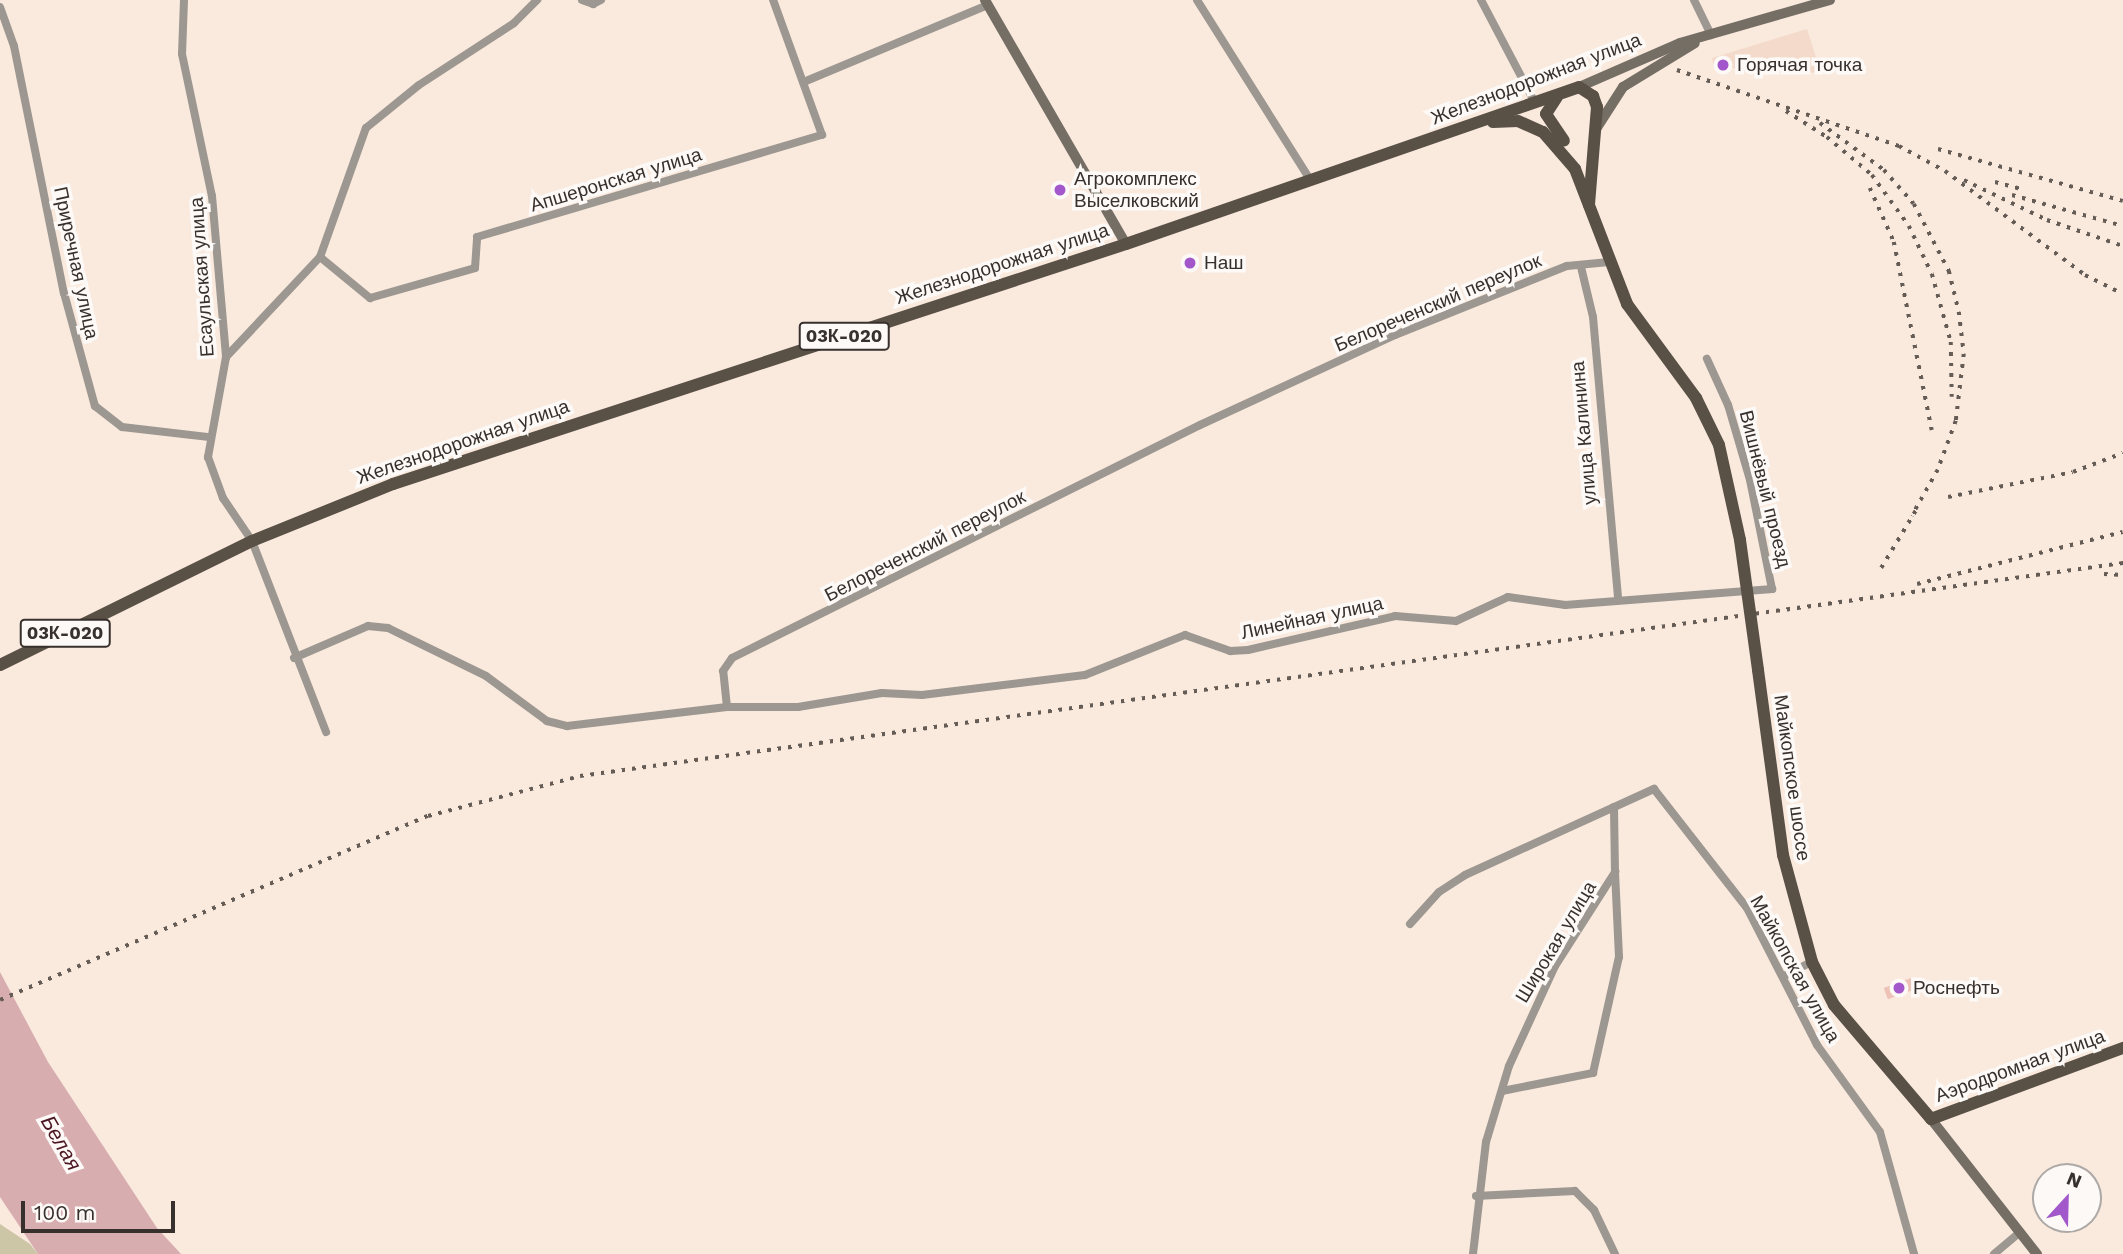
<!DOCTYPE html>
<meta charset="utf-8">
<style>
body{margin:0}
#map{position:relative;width:2123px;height:1254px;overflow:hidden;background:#fae9dd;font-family:"Work Sans",sans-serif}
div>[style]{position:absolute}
.built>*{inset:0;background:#f3daca}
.green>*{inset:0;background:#ccc5a6}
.water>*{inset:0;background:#d8adb0}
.building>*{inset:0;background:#edc3b8;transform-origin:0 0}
.street>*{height:8px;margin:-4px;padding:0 4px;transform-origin:4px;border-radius:4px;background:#9c9790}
.secondary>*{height:10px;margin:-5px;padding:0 5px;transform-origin:5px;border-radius:5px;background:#756e65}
.primary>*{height:12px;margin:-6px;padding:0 6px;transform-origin:6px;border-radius:6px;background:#5a5146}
.rail>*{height:3.5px;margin-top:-1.75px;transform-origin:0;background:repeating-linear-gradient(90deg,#655c56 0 3.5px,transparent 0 10.5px)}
.primary-bridge>*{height:12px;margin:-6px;padding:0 6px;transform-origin:6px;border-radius:6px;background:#5a5146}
.dots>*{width:19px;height:19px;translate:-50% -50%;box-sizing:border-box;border:4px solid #fcf9f7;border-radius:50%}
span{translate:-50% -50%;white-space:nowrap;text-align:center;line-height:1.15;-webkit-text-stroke:7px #fcf9f7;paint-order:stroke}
.shield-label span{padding:2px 5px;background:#fcf9f7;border:2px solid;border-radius:5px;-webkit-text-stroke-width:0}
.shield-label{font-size:18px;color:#37302c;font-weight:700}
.poi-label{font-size:19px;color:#37302c}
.left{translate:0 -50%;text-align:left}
.street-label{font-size:19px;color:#37302c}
.water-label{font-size:21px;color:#4c1720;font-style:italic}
.north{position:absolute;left:2032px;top:1163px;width:70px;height:70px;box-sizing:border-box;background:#fcf9f7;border:2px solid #ada9a6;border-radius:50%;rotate:22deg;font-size:19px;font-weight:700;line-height:28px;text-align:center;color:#37302c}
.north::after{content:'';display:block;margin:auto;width:24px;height:32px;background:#a258cb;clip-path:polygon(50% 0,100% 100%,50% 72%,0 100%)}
.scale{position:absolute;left:21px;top:1201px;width:154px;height:32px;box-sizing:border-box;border:4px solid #37302c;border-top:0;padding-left:9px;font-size:21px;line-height:24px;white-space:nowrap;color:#37302c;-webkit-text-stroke:5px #fcf9f7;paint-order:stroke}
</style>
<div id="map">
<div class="built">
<i style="clip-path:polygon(1807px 29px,1821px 73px,1714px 67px,1712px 58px)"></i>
</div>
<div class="green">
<i style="clip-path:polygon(0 1224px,30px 1244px,38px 1254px,0 1254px)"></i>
</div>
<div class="water">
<i style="clip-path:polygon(0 972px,48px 1062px,157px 1228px,181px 1254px,38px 1254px,0 1197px)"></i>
</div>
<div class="building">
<i style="left:1911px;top:978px;width:12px;height:29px;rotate:70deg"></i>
</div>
<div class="street">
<i style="left:184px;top:0;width:54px;rotate:92.1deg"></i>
<i style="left:182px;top:54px;width:145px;rotate:78.1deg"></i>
<i style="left:212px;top:196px;width:162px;rotate:85deg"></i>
<i style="left:226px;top:357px;width:102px;rotate:100.2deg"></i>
<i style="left:208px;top:457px;width:44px;rotate:69.9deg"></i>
<i style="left:223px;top:498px;width:52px;rotate:56deg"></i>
<i style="left:252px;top:541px;width:205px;rotate:68.8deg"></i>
<i style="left:582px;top:0;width:12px;rotate:20deg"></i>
<i style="left:593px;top:4px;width:9px;rotate:-27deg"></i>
<i style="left:1197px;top:0;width:214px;rotate:57.8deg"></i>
<i style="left:1481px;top:0;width:114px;rotate:62.3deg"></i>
<i style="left:1694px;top:0;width:39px;rotate:64deg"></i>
<i style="left:0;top:7px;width:41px;rotate:70.3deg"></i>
<i style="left:14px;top:46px;width:252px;rotate:78.6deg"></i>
<i style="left:64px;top:293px;width:117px;rotate:74.7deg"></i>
<i style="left:95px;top:406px;width:34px;rotate:38deg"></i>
<i style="left:122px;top:427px;width:88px;rotate:6.6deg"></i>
<i style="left:806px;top:81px;width:197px;rotate:-22.7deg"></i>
<i style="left:320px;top:257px;width:65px;rotate:39.4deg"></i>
<i style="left:370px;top:298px;width:109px;rotate:-15.9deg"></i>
<i style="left:475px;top:268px;width:31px;rotate:-86deg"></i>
<i style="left:477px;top:237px;width:360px;rotate:-16.5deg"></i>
<i style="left:822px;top:135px;width:144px;rotate:-109.9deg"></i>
<i style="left:1581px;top:267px;width:51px;rotate:76.5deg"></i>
<i style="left:1593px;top:317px;width:281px;rotate:84.9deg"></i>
<i style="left:226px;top:357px;width:137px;rotate:-46.8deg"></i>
<i style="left:320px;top:257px;width:137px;rotate:-70.4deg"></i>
<i style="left:366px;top:128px;width:68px;rotate:-39.1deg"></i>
<i style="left:419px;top:85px;width:113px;rotate:-33.1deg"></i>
<i style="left:514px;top:23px;width:33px;rotate:-45deg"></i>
<i style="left:294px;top:658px;width:81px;rotate:-23.4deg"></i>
<i style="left:368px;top:626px;width:20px;rotate:6deg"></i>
<i style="left:388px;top:628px;width:109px;rotate:26.1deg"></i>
<i style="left:486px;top:676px;width:76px;rotate:36.4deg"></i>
<i style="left:547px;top:721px;width:21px;rotate:14deg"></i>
<i style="left:567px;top:726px;width:161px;rotate:-6.8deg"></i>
<i style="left:727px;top:707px;width:71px"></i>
<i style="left:798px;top:707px;width:85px;rotate:-9.5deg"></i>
<i style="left:882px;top:693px;width:40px;rotate:2.9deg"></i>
<i style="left:922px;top:695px;width:164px;rotate:-7deg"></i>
<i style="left:1085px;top:675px;width:108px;rotate:-21.8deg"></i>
<i style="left:1185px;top:635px;width:48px;rotate:19.6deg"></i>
<i style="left:1230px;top:651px;width:18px;rotate:-3deg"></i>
<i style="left:1248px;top:650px;width:151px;rotate:-13deg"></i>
<i style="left:1395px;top:616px;width:61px;rotate:4.7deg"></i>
<i style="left:1456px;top:621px;width:57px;rotate:-24.8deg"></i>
<i style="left:1508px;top:597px;width:58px;rotate:8deg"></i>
<i style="left:1565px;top:605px;width:208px;rotate:-4.4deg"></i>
<i style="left:1772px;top:589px;width:111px;rotate:-101.4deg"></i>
<i style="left:1750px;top:480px;width:78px;rotate:-106.3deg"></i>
<i style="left:1728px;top:405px;width:51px;rotate:-114.5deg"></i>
<i style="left:727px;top:707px;width:36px;rotate:-96deg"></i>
<i style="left:723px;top:671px;width:16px;rotate:-55deg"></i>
<i style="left:732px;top:658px;width:523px;rotate:-26.47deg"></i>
<i style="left:1200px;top:425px;width:215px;rotate:-24.8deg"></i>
<i style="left:1395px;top:335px;width:185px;rotate:-21.9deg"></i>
<i style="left:1567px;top:266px;width:42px;rotate:-5.4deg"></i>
<i style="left:1410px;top:924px;width:43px;rotate:-47.8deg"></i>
<i style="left:1439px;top:892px;width:31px;rotate:-33deg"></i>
<i style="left:1465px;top:875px;width:208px;rotate:-24.5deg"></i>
<i style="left:1654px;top:789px;width:151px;rotate:52deg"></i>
<i style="left:1747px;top:908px;width:154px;rotate:62.9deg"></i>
<i style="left:1817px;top:1045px;width:107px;rotate:54.1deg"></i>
<i style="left:1880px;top:1132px;width:127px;rotate:74.4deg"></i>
<i style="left:1784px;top:976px;width:31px;rotate:-27deg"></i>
<i style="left:1502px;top:1091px;width:93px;rotate:-11.2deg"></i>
<i style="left:1593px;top:1073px;width:119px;rotate:-77.4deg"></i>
<i style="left:1619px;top:957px;width:85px;rotate:-92.7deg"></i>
<i style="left:1476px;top:1196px;width:99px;rotate:-2.9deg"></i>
<i style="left:1575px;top:1191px;width:27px;rotate:45deg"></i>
<i style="left:1594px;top:1210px;width:49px;rotate:64.5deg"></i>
<i style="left:1473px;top:1254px;width:113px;rotate:-83.4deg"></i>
<i style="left:1486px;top:1142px;width:79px;rotate:-73.2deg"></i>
<i style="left:1509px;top:1066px;width:110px;rotate:-65.3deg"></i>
<i style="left:1555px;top:966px;width:112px;rotate:-57.4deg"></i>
<i style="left:1615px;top:872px;width:65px;rotate:-90.9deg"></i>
<i style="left:1994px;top:1254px;width:33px;rotate:-40deg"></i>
</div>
<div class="secondary">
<i style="left:985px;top:0;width:282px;rotate:60deg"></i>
<i style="left:1579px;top:87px;width:110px;rotate:-23.5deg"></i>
<i style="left:1680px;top:43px;width:156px;rotate:-16deg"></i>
<i style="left:1596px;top:129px;width:50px;rotate:-57.3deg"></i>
<i style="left:1623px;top:87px;width:84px;rotate:-31.4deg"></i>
<i style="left:1931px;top:1119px;width:172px;rotate:51.9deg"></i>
</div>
<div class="primary">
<i style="left:1557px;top:97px;width:20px;rotate:123deg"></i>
<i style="left:1546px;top:114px;width:32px;rotate:56deg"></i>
<i style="left:1493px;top:122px;width:25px;rotate:-2deg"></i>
<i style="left:1518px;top:121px;width:27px;rotate:24deg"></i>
<i style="left:1543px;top:132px;width:49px;rotate:49.1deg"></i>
<i style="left:1575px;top:169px;width:145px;rotate:68.9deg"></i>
<i style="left:1627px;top:304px;width:117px;rotate:53.7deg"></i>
<i style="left:1696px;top:398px;width:52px;rotate:63.9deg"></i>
<i style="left:1719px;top:445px;width:97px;rotate:77.5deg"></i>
<i style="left:0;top:665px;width:281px;rotate:-26.2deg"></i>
<i style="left:252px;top:541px;width:152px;rotate:-22deg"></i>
<i style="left:393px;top:484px;width:771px;rotate:-18.13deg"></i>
<i style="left:1126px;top:244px;width:479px;rotate:-19.1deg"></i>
<i style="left:1579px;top:87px;width:17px;rotate:33deg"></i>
<i style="left:1593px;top:96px;width:12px;rotate:70deg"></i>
<i style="left:1597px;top:107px;width:98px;rotate:94.7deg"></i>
<i style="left:1758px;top:670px;width:187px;rotate:82.3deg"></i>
<i style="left:1783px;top:855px;width:111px;rotate:74.8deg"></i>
<i style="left:1812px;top:962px;width:48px;rotate:62.9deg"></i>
<i style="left:1834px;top:1005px;width:150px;rotate:49.6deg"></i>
<i style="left:1931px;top:1119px;width:205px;rotate:-20.3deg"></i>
</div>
<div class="rail">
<i style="left:1677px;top:70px;width:235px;rotate:18.9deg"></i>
<i style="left:1899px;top:146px;width:52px;rotate:28.5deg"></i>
<i style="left:1945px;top:171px;width:174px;rotate:36.6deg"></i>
<i style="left:2085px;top:275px;width:42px;rotate:26.6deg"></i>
<i style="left:1786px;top:111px;width:49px;rotate:32.4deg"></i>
<i style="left:1820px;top:123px;width:79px;rotate:36.3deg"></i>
<i style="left:1884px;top:170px;width:45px;rotate:48.6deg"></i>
<i style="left:1914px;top:204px;width:76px;rotate:62.4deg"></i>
<i style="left:1949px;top:271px;width:42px;rotate:76.3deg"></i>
<i style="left:1959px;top:312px;width:42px;rotate:83.2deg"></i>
<i style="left:1964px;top:354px;width:67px;rotate:96.8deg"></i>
<i style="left:1956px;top:421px;width:52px;rotate:110.2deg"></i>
<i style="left:1938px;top:470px;width:53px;rotate:119.5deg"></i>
<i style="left:1827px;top:137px;width:59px;rotate:40.2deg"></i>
<i style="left:1872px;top:175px;width:63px;rotate:54deg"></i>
<i style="left:1909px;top:226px;width:53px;rotate:64.4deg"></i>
<i style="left:1932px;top:274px;width:71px;rotate:74.4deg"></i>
<i style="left:1951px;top:342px;width:55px;rotate:89deg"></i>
<i style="left:1938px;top:149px;width:192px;rotate:15.7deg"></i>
<i style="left:1964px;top:180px;width:92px;rotate:25.7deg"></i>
<i style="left:2047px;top:220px;width:80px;rotate:18.9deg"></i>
<i style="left:1995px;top:182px;width:31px;rotate:15deg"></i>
<i style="left:1870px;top:188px;width:59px;rotate:66deg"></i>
<i style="left:1894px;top:242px;width:192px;rotate:78.6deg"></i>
<i style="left:2012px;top:195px;width:115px;rotate:15.6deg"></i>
<i style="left:1948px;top:497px;width:127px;rotate:-11.3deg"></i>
<i style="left:2073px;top:472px;width:53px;rotate:-20.8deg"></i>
<i style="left:1881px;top:568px;width:68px;rotate:-58.9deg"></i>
<i style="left:2104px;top:574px;width:19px;rotate:3deg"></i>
<i style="left:1917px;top:584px;width:212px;rotate:-14.2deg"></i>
<i style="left:0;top:1000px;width:466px;rotate:-23.3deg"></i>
<i style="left:428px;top:816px;width:157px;rotate:-14.7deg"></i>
<i style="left:580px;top:776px;width:1558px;rotate:-7.86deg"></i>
</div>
<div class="primary-bridge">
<i style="left:1740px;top:540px;width:131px;rotate:82.1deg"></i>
</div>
<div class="dots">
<i style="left:1723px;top:65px;background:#a258cb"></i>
<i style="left:1060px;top:190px;background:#a258cb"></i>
<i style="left:1190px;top:263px;background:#a258cb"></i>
<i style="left:1899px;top:988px;background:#a258cb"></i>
</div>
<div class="shield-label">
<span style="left:844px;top:336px">03К-020</span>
<span style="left:65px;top:633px">03К-020</span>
</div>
<div class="poi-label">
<span class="left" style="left:1737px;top:65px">Горячая точка</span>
<span class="left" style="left:1074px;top:190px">Агрокомплекс<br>Выселковский</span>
<span class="left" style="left:1204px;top:263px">Наш</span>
<span class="left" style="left:1913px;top:988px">Роснефть</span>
</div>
<div class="street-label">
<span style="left:1536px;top:79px;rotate:-21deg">Железнодорожная улица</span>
<span style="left:616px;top:180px;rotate:-17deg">Апшеронская улица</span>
<span style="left:76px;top:263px;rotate:78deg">Приречная улица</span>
<span style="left:1002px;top:264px;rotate:-18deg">Железнодорожная улица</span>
<span style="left:202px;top:277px;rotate:-94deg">Есаульская улица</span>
<span style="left:1438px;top:303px;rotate:-23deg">Белореченский переулок</span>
<span style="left:1584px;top:433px;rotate:-95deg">улица Калинина</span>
<span style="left:463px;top:442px;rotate:-19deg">Железнодорожная улица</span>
<span style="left:1765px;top:489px;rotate:76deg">Вишнёвый проезд</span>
<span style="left:925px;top:546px;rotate:-27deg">Белореченский переулок</span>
<span style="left:1312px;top:618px;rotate:-12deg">Линейная улица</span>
<span style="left:1792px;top:778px;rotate:82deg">Майкопское шоссе</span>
<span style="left:1556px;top:942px;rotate:-59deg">Широкая улица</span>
<span style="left:1795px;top:969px;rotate:61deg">Майкопская улица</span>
<span style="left:2020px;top:1066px;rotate:-20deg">Аэродромная улица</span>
</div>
<div class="water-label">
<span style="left:61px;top:1143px;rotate:60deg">Белая</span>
</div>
<div class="north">N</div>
<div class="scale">100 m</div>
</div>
